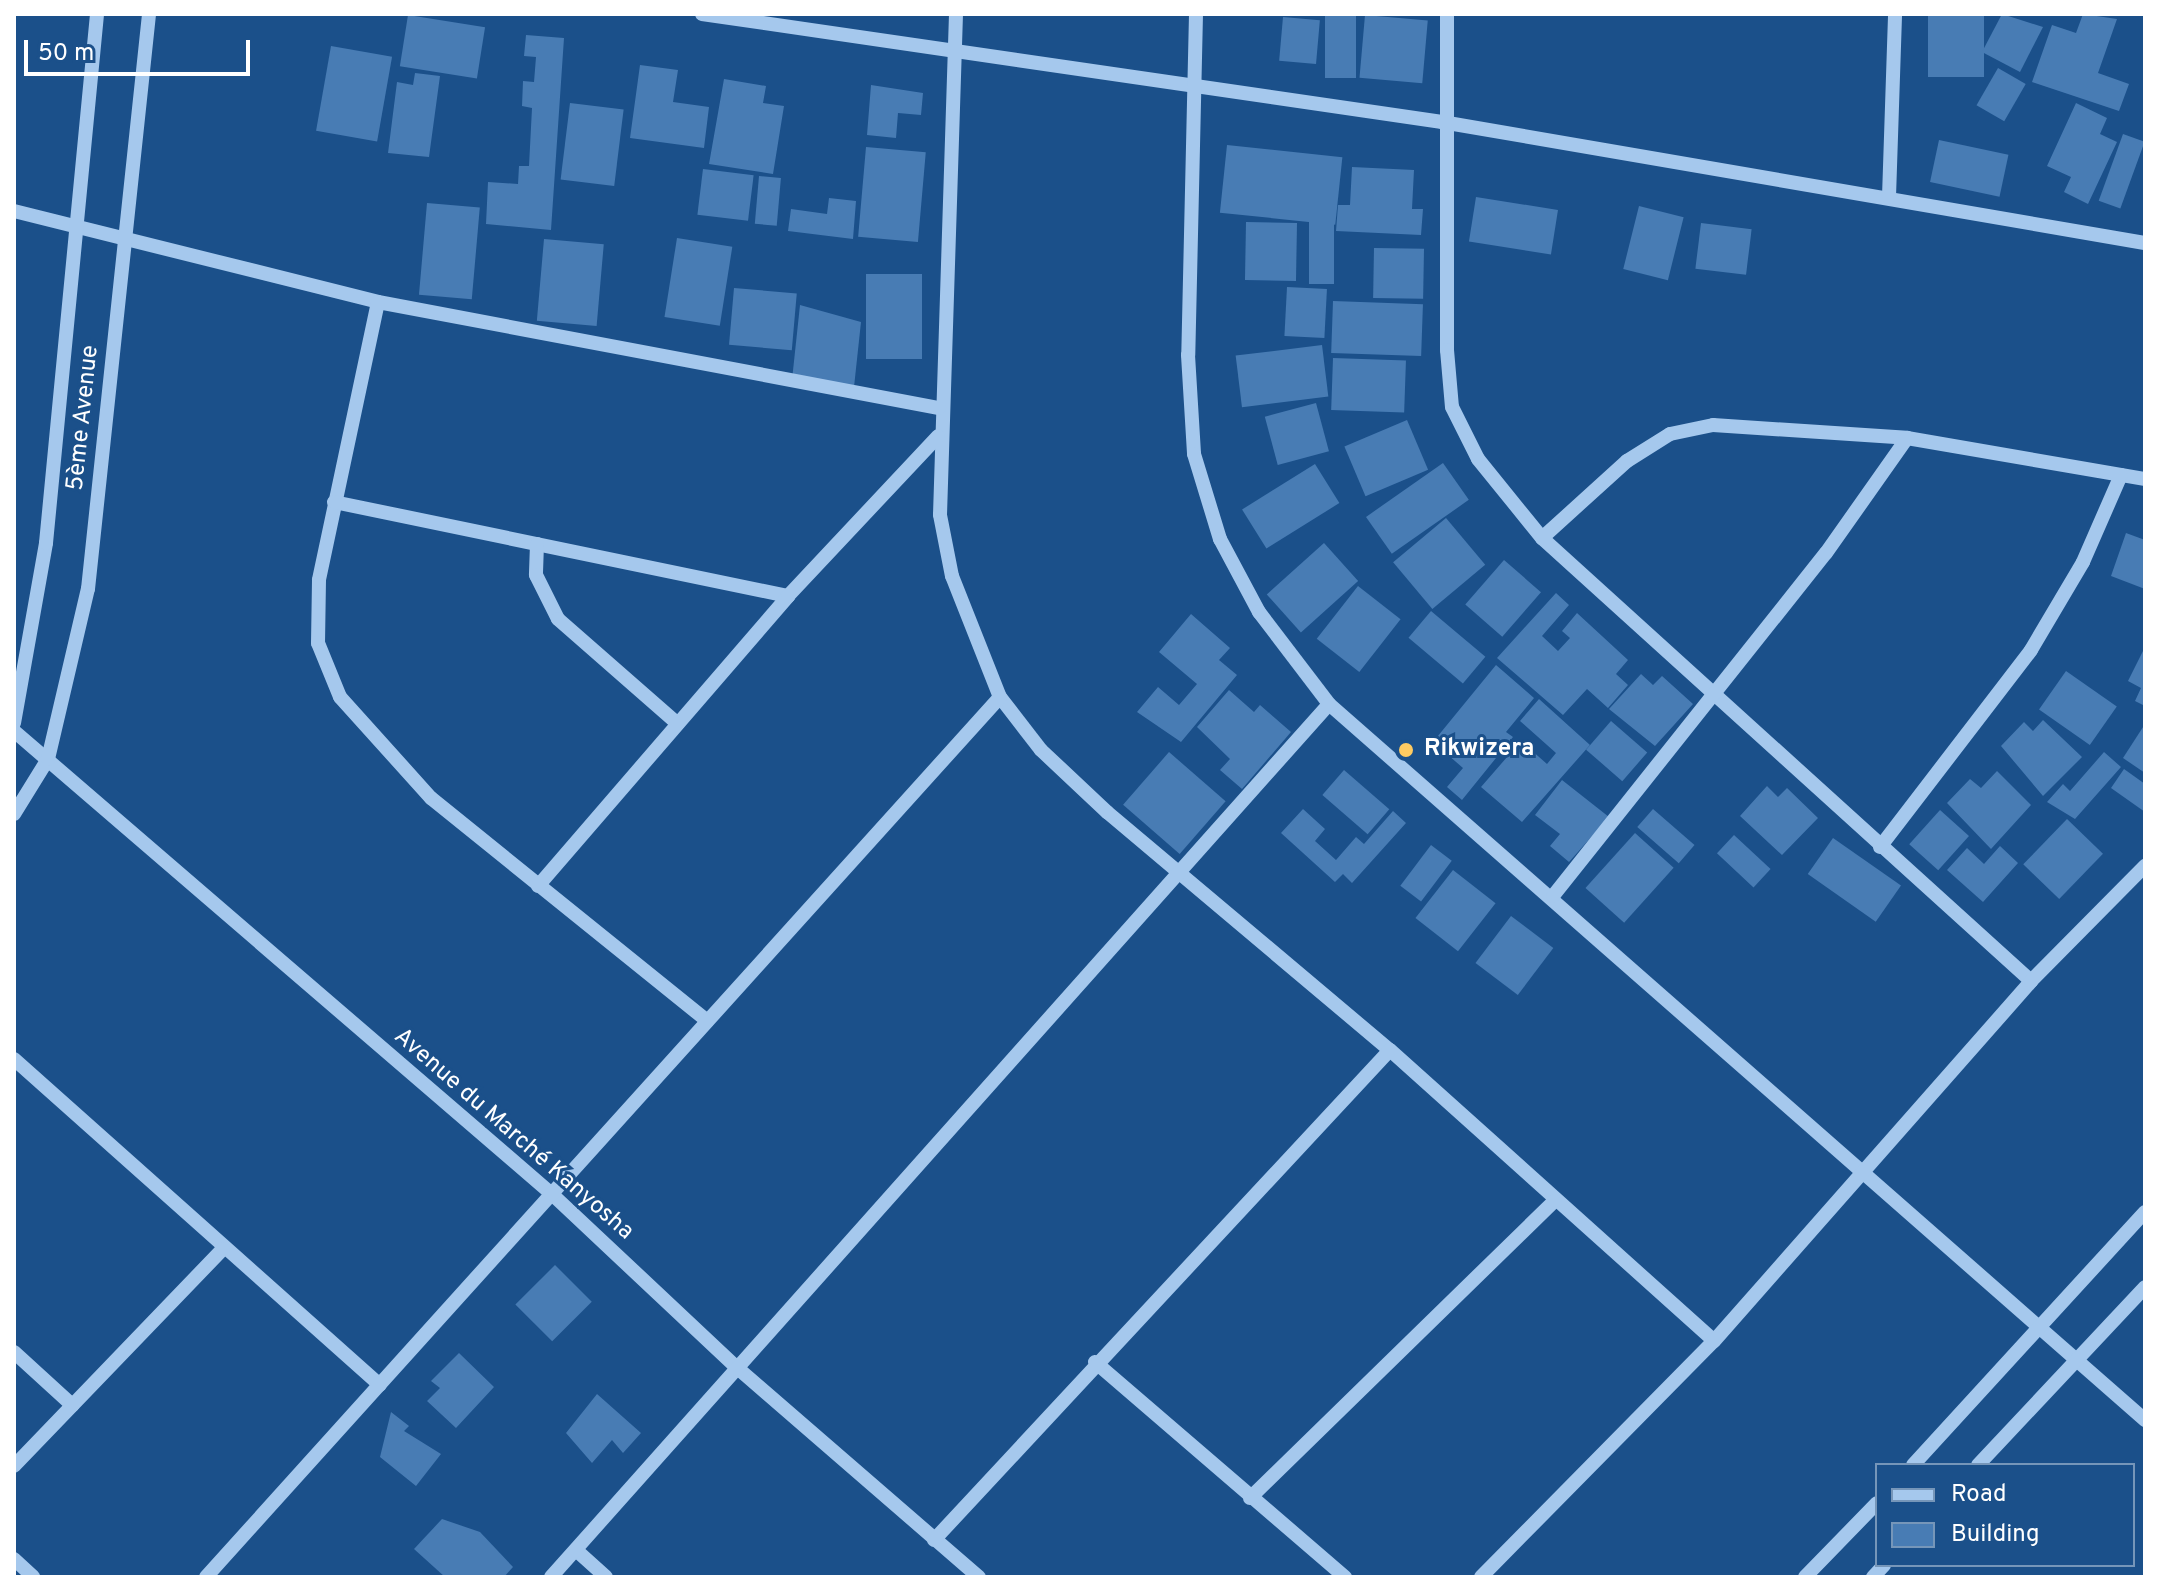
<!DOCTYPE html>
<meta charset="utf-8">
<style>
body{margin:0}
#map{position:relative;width:2159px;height:1591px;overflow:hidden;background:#1b508a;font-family:Overpass,sans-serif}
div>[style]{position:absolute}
.building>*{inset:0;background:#487cb4;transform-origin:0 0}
.minor>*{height:14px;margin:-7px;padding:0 7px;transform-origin:7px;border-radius:7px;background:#a5c8ed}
.dots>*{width:22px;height:22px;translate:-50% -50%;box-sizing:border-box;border:4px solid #1b508a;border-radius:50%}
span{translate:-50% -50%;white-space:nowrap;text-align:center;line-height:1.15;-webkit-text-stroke:6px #1b508a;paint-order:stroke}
.street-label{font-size:24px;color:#fff}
.poi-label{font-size:24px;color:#fff;font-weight:700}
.left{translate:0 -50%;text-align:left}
.frame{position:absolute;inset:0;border:16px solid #fff;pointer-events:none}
.legend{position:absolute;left:1875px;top:1463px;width:260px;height:104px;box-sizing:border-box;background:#1b508a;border:2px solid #7696b9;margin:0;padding:10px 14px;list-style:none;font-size:24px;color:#fff}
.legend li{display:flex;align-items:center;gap:16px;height:40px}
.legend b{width:40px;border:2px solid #7696b9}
.scale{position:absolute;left:24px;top:40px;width:226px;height:36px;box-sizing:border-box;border:4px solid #fff;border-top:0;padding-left:10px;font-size:24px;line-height:28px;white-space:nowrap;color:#fff;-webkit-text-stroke:6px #1b508a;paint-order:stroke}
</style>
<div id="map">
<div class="building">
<i style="left:1325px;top:14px;width:31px;height:64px"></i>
<i style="left:1928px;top:14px;width:56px;height:63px"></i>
<i style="clip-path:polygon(2002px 14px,2043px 27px,2020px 72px,1982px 52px)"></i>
<i style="clip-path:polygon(2083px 14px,2117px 19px,2098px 73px,2129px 84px,2119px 111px,2032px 82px,2052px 25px,2076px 33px)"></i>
<i style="left:408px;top:15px;width:78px;height:52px;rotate:9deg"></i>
<i style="left:1365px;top:15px;width:63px;height:63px;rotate:5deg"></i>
<i style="left:1283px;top:17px;width:37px;height:44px;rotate:5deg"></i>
<i style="clip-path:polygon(526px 35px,564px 38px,551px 230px,486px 224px,488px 182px,518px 184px,519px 166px,529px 166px,532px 108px,522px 106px,523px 81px,534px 82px,536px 57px,524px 56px)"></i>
<i style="left:331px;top:46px;width:62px;height:86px;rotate:10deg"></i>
<i style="clip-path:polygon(640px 65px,678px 70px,673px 102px,709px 107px,704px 148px,630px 138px)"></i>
<i style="left:1998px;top:68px;width:32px;height:43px;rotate:30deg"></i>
<i style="clip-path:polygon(415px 73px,440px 76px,429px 157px,388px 153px,397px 82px,413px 85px)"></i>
<i style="clip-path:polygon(724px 79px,766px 86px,763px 103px,784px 106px,773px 174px,709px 164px)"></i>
<i style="clip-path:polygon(871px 85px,923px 93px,921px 115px,898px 113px,896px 138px,867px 135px)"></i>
<i style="left:570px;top:103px;width:54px;height:77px;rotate:7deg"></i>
<i style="clip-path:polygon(2076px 103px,2107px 118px,2100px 134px,2117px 142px,2088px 204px,2064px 192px,2071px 177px,2047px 166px)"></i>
<i style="left:2123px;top:134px;width:23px;height:71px;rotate:20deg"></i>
<i style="left:1939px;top:140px;width:71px;height:43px;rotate:12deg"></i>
<i style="left:1227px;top:145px;width:116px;height:68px;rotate:6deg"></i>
<i style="left:866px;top:147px;width:60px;height:90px;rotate:5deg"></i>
<i style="clip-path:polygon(1352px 167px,1414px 170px,1412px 209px,1423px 209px,1421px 235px,1336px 231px,1338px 205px,1350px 205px)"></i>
<i style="left:703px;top:169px;width:51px;height:46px;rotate:7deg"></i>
<i style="left:759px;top:176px;width:22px;height:48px;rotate:5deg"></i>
<i style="left:1476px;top:197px;width:83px;height:45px;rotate:9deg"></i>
<i style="clip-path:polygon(829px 198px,856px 201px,853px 239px,788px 231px,791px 209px,827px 214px)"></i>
<i style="left:427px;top:203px;width:53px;height:92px;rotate:5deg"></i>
<i style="left:1639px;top:206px;width:46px;height:65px;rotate:14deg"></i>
<i style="left:1246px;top:222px;width:51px;height:58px;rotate:1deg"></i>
<i style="left:1309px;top:222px;width:25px;height:62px"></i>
<i style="left:1701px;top:223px;width:51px;height:46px;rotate:7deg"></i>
<i style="left:677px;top:238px;width:56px;height:80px;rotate:9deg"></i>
<i style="left:544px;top:239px;width:60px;height:82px;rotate:5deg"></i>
<i style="left:1374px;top:248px;width:50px;height:50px;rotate:1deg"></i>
<i style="left:866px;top:274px;width:56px;height:85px"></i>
<i style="left:1287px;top:287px;width:40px;height:49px;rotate:3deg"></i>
<i style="left:734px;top:288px;width:63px;height:57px;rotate:5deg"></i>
<i style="left:1333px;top:301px;width:90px;height:52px;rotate:2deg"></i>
<i style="clip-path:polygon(800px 305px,861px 322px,854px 387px,792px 380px)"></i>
<i style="left:1322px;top:345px;width:52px;height:87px;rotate:83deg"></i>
<i style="left:1333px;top:358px;width:73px;height:52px;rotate:2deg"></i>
<i style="left:1316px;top:403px;width:50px;height:53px;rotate:75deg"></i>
<i style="left:1407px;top:420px;width:54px;height:68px;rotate:67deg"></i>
<i style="left:1443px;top:463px;width:45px;height:94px;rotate:55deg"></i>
<i style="left:1315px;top:464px;width:46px;height:86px;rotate:58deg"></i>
<i style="left:1446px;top:518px;width:61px;height:69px;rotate:50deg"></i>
<i style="clip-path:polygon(2126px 533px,2145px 540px,2145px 589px,2111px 576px)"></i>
<i style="left:1324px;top:543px;width:51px;height:77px;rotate:48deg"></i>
<i style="left:1504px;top:560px;width:49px;height:59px;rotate:41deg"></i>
<i style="left:1358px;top:586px;width:54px;height:67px;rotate:38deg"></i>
<i style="clip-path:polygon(1556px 593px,1569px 605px,1542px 636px,1558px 651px,1570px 638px,1562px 631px,1577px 613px,1628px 660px,1616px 674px,1628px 685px,1608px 708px,1587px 689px,1563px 715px,1497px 658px)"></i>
<i style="left:1431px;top:611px;width:71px;height:35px;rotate:40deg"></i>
<i style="clip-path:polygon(1191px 614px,1230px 648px,1219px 660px,1237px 675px,1181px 742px,1137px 712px,1158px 687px,1179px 705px,1197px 684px,1159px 652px)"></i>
<i style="clip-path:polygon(2145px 647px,2145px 706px,2135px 701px,2141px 688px,2128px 681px)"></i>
<i style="clip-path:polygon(1496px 665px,1534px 698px,1506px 732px,1513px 737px,1462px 800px,1447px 787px,1463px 768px,1433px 742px)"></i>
<i style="left:2066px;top:671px;width:62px;height:47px;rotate:35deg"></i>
<i style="clip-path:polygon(1641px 674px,1653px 685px,1662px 676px,1693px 704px,1655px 746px,1609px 709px)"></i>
<i style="clip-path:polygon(1229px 690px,1254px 712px,1260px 705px,1291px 732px,1242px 789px,1220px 770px,1230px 759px,1197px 727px)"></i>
<i style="clip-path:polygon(1539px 699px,1590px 745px,1522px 822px,1481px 787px,1521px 741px,1547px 764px,1556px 753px,1520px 721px)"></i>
<i style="clip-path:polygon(2043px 720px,2082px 757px,2043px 796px,2001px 746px,2024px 722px,2033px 731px)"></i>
<i style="left:1611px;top:721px;width:48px;height:38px;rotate:41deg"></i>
<i style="clip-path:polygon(2145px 724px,2145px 773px,2123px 758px)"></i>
<i style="left:1169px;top:752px;width:75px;height:70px;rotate:41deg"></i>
<i style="clip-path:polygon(2104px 752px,2121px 767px,2075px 819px,2047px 802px,2063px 784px,2070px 791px)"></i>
<i style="clip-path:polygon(2124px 769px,2145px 784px,2145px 812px,2111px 788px)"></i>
<i style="left:1344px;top:770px;width:60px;height:33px;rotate:41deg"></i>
<i style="clip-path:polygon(1997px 771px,2031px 805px,1991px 849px,1947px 803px,1970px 779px,1981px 788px)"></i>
<i style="clip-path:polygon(1562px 780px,1609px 817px,1569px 862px,1550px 846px,1560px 834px,1535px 815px)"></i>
<i style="clip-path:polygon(1767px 786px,1778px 797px,1787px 788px,1818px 818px,1782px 855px,1740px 816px)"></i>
<i style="clip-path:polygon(1303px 809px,1325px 829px,1315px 841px,1336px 860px,1356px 837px,1364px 844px,1393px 811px,1406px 823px,1352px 883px,1343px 874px,1335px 882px,1281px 833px)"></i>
<i style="left:1653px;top:809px;width:55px;height:24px;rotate:41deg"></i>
<i style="left:1940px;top:810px;width:39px;height:46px;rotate:42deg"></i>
<i style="left:2067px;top:819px;width:50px;height:63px;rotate:44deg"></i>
<i style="left:1635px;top:833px;width:52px;height:74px;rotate:42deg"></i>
<i style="left:1734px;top:835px;width:50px;height:25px;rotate:43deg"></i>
<i style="left:1833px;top:838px;width:83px;height:44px;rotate:35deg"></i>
<i style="left:1431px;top:845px;width:26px;height:51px;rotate:37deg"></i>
<i style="clip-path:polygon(2000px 846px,2018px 863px,1983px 902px,1947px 870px,1967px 848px,1984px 864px)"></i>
<i style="left:1453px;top:870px;width:54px;height:61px;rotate:38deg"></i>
<i style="left:1511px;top:916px;width:53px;height:59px;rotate:37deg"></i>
<i style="left:555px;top:1265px;width:52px;height:56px;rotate:45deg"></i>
<i style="clip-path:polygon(459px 1353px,494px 1387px,456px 1428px,427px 1401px,440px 1388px,431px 1381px)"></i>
<i style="clip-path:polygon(597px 1394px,641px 1433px,623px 1453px,612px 1440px,592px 1463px,566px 1433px)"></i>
<i style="clip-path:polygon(391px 1412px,409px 1426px,404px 1431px,441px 1454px,416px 1486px,380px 1457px)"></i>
<i style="clip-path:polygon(442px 1519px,480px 1532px,513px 1567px,504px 1577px,445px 1577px,414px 1549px)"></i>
</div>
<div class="minor">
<i style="left:702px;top:14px;width:748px;rotate:8.3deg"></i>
<i style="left:1442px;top:122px;width:713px;rotate:9.77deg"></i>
<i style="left:956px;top:14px;width:501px;rotate:91.83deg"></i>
<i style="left:940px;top:515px;width:62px;rotate:78.9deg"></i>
<i style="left:952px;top:576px;width:130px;rotate:68.4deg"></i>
<i style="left:1000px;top:697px;width:67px;rotate:52.3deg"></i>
<i style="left:1041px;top:750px;width:91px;rotate:43.2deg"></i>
<i style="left:1107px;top:812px;width:370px;rotate:40.1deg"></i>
<i style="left:1390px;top:1050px;width:435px;rotate:41.9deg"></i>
<i style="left:1196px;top:14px;width:341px;rotate:91.3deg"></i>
<i style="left:1188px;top:355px;width:99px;rotate:86.5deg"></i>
<i style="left:1194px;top:454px;width:89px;rotate:73deg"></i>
<i style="left:1220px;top:539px;width:83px;rotate:61.9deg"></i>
<i style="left:1259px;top:612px;width:116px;rotate:52.7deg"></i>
<i style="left:1329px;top:704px;width:1086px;rotate:41.27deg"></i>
<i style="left:1447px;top:14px;width:336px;rotate:90deg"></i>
<i style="left:1447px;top:350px;width:57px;rotate:85deg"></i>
<i style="left:1452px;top:407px;width:58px;rotate:63.4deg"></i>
<i style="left:1478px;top:459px;width:102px;rotate:51deg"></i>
<i style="left:1542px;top:538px;width:660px;rotate:42.17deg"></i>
<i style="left:1889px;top:197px;width:183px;rotate:-88.1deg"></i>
<i style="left:14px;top:211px;width:375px;rotate:14deg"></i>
<i style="left:378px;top:302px;width:571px;rotate:10.7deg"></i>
<i style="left:378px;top:302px;width:284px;rotate:102deg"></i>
<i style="left:319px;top:580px;width:63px;rotate:90.9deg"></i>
<i style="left:318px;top:643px;width:58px;rotate:67.8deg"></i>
<i style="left:340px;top:697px;width:136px;rotate:48deg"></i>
<i style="left:431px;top:798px;width:355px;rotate:38.9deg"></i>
<i style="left:334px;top:502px;width:464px;rotate:11.7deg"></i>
<i style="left:1542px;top:538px;width:115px;rotate:-42.2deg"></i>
<i style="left:1627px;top:461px;width:51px;rotate:-32.1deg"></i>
<i style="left:1670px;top:434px;width:44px;rotate:-11.8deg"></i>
<i style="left:1713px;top:425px;width:194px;rotate:3.8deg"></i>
<i style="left:1907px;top:438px;width:242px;rotate:9.8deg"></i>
<i style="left:537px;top:544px;width:31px;rotate:92deg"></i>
<i style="left:536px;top:575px;width:49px;rotate:63.4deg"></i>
<i style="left:558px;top:619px;width:159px;rotate:41.2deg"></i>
<i style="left:14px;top:723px;width:183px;rotate:-79.9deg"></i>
<i style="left:46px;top:543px;width:531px;rotate:-84.49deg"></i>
<i style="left:14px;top:731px;width:713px;rotate:40.73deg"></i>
<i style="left:554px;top:1196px;width:247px;rotate:43.2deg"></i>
<i style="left:734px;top:1365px;width:324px;rotate:40.9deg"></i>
<i style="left:14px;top:814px;width:65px;rotate:-58.3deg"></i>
<i style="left:48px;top:759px;width:175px;rotate:-76.8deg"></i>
<i style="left:88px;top:589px;width:578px;rotate:-83.94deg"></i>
<i style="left:1880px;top:847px;width:248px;rotate:-52.5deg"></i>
<i style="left:2031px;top:650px;width:102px;rotate:-59.4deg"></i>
<i style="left:2083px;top:562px;width:95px;rotate:-66.4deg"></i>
<i style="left:538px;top:886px;width:383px;rotate:-49.2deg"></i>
<i style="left:788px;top:596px;width:219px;rotate:-46.8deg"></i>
<i style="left:1553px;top:896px;width:438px;rotate:-51.5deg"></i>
<i style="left:1826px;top:553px;width:141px;rotate:-54.8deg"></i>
<i style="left:14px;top:1059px;width:490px;rotate:41.7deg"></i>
<i style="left:14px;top:1352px;width:79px;rotate:42.4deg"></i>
<i style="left:1095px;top:1362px;width:330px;rotate:40.7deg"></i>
<i style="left:1913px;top:1465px;width:343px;rotate:-47.5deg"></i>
<i style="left:1978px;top:1465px;width:244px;rotate:-46.8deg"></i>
<i style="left:14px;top:1466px;width:301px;rotate:-46.1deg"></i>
<i style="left:1250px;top:1498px;width:425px;rotate:-44.3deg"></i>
<i style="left:934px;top:1540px;width:669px;rotate:-47.06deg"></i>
<i style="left:576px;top:1550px;width:40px;rotate:42deg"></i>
<i style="left:14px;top:1559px;width:26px;rotate:43deg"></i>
<i style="left:206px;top:1577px;width:1185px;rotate:-47.94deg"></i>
<i style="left:551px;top:1577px;width:1169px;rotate:-48.29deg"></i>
<i style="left:1481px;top:1577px;width:332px;rotate:-45.4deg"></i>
<i style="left:1714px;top:1341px;width:480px;rotate:-48.6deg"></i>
<i style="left:2031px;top:981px;width:162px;rotate:-45.3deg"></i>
<i style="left:1805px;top:1577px;width:103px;rotate:-45.8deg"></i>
<i style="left:1873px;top:1577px;width:16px;rotate:-47deg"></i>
</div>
<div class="dots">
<i style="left:1406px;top:750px;background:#fecb62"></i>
</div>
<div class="street-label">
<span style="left:84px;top:418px;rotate:-84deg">5ème Avenue</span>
<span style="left:513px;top:1135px;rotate:41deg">Avenue du Marché Kanyosha</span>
</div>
<div class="poi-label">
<span class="left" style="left:1424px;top:750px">Rikwizera</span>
</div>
<div class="frame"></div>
<ul class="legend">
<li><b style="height:10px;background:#a5c8ed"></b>Road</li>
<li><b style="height:22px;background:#487cb4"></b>Building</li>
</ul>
<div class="scale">50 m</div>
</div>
